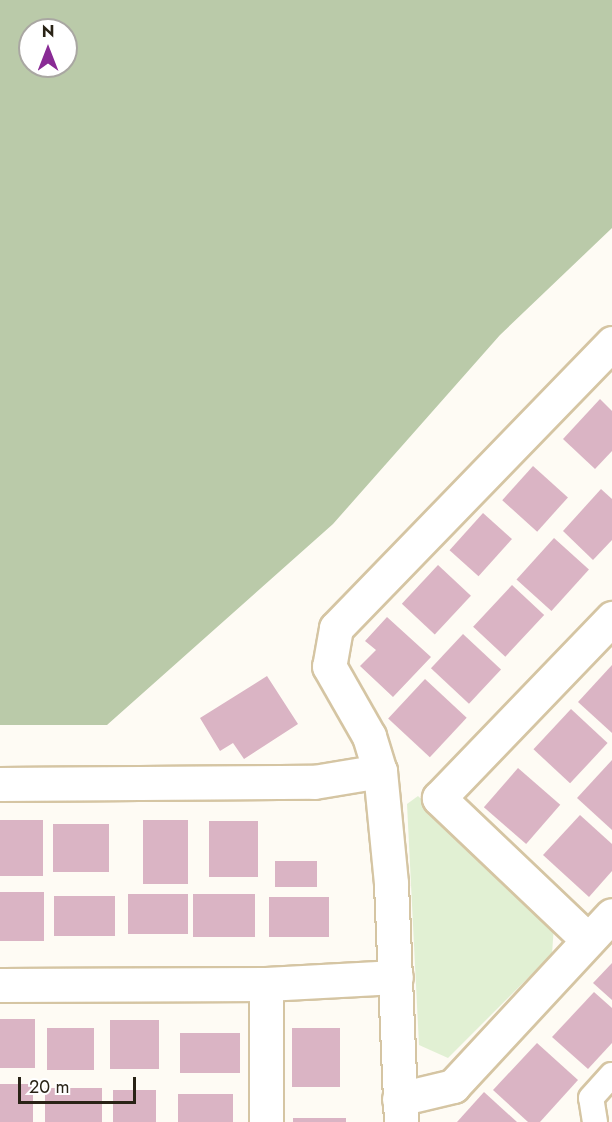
<!DOCTYPE html>
<style>
body{margin:0}
#map{position:relative;width:612px;height:1122px;overflow:hidden;background:#fefbf4;font-family:Jost,sans-serif}
div>[style]{position:absolute}
.green>*{inset:0;background:#e1f0d3}
.forest>*{inset:0;background:#bacaa9}
.building>*{inset:0;background:#dab4c4;transform-origin:0 0}
.roads{filter:drop-shadow(2px 0 #d5c5a3) drop-shadow(-2px 0 #d5c5a3) drop-shadow(0 2px #d5c5a3) drop-shadow(0 -2px #d5c5a3)}
.lane>*{height:24px;margin:-12px;padding:0 12px;transform-origin:12px;border-radius:12px;background:#fff}
.street>*{height:33px;margin:-16.5px;padding:0 16.5px;transform-origin:16.5px;border-radius:16.5px;background:#fff}
.secondary>*{height:33px;margin:-16.5px;padding:0 16.5px;transform-origin:16.5px;border-radius:16.5px;background:#fff}
span{translate:-50% -50%;white-space:nowrap;text-align:center;line-height:1.15;-webkit-text-stroke:5px #fff;paint-order:stroke}
.north{position:absolute;left:18px;top:18px;width:60px;height:60px;box-sizing:border-box;background:#fff;border:2px solid #a9a7a2;border-radius:50%;rotate:0deg;font-size:16px;font-weight:700;line-height:24px;text-align:center;color:#292316}
.north::after{content:'';display:block;margin:auto;width:21px;height:27px;background:#892b95;clip-path:polygon(50% 0,100% 100%,50% 72%,0 100%)}
.scale{position:absolute;left:18px;top:1077px;width:118px;height:27px;box-sizing:border-box;border:3px solid #292316;border-top:0;padding-left:8px;font-size:18px;line-height:21px;white-space:nowrap;color:#292316;-webkit-text-stroke:4px #fff;paint-order:stroke}
</style>
<div id="map">
<div class="green">
<i style="clip-path:polygon(418px 796px,554px 925px,552px 954px,448px 1058px,419px 1045px,407px 804px)"></i>
</div>
<div class="forest">
<i style="clip-path:polygon(evenodd,0 0,612px 0,612px 228px,500px 335px,333px 524px,107px 725px,0 725px,0 0,30px 30px,66px 30px,66px 66px,30px 66px,30px 30px)"></i>
</div>
<div class="building">
<i style="clip-path:polygon(600px 399px,612px 411px,612px 451px,595px 469px,563px 439px)"></i>
<i style="left:533px;top:466px;width:47px;height:46px;rotate:42deg"></i>
<i style="clip-path:polygon(601px 489px,612px 499px,612px 540px,593px 560px,563px 531px)"></i>
<i style="left:483px;top:513px;width:39px;height:50px;rotate:42deg"></i>
<i style="left:554px;top:538px;width:47px;height:56px;rotate:42deg"></i>
<i style="left:438px;top:565px;width:45px;height:53px;rotate:43deg"></i>
<i style="left:512px;top:585px;width:44px;height:57px;rotate:43deg"></i>
<i style="clip-path:polygon(387px 617px,431px 657px,393px 697px,360px 666px,376px 650px,365px 641px)"></i>
<i style="left:463px;top:634px;width:52px;height:47px;rotate:43deg"></i>
<i style="clip-path:polygon(612px 665px,612px 733px,578px 702px)"></i>
<i style="clip-path:polygon(267px 676px,298px 724px,244px 759px,233px 743px,220px 751px,200px 718px)"></i>
<i style="left:425px;top:679px;width:57px;height:54px;rotate:43deg"></i>
<i style="left:571px;top:709px;width:50px;height:55px;rotate:43deg"></i>
<i style="clip-path:polygon(612px 760px,612px 830px,577px 798px)"></i>
<i style="left:518px;top:768px;width:56px;height:52px;rotate:41deg"></i>
<i style="clip-path:polygon(580px 815px,612px 844px,612px 871px,589px 897px,543px 855px)"></i>
<i style="left:0;top:820px;width:43px;height:56px"></i>
<i style="left:143px;top:820px;width:45px;height:64px"></i>
<i style="left:209px;top:821px;width:49px;height:56px"></i>
<i style="left:53px;top:824px;width:56px;height:48px"></i>
<i style="left:275px;top:861px;width:42px;height:26px"></i>
<i style="left:0;top:892px;width:44px;height:49px"></i>
<i style="left:188px;top:894px;width:40px;height:60px;rotate:90deg"></i>
<i style="left:255px;top:894px;width:43px;height:62px;rotate:90deg"></i>
<i style="left:115px;top:896px;width:40px;height:61px;rotate:90deg"></i>
<i style="left:269px;top:897px;width:60px;height:40px"></i>
<i style="clip-path:polygon(612px 963px,612px 1000px,593px 983px)"></i>
<i style="clip-path:polygon(594px 992px,612px 1008px,612px 1043px,588px 1069px,552px 1037px)"></i>
<i style="left:35px;top:1019px;width:49px;height:35px;rotate:90deg"></i>
<i style="left:110px;top:1020px;width:49px;height:49px"></i>
<i style="left:94px;top:1028px;width:42px;height:47px;rotate:90deg"></i>
<i style="left:340px;top:1028px;width:59px;height:48px;rotate:90deg"></i>
<i style="left:180px;top:1033px;width:60px;height:40px"></i>
<i style="clip-path:polygon(537px 1043px,578px 1080px,540px 1122px,528px 1122px,493px 1090px)"></i>
<i style="left:0;top:1084px;width:33px;height:38px"></i>
<i style="left:45px;top:1088px;width:57px;height:34px"></i>
<i style="left:113px;top:1090px;width:43px;height:32px"></i>
<i style="clip-path:polygon(484px 1092px,517px 1122px,457px 1122px)"></i>
<i style="left:233px;top:1094px;width:28px;height:55px;rotate:90deg"></i>
<i style="left:293px;top:1118px;width:53px;height:4px"></i>
</div>
<div class="roads">
<div class="lane">
<i style="left:595px;top:1122px;width:24px;rotate:-99deg"></i>
<i style="left:591px;top:1098px;width:31px;rotate:-48deg"></i>
</div>
<div class="street">
<i style="left:336px;top:628px;width:397px;rotate:-45.9deg"></i>
<i style="left:588px;top:940px;width:206px;rotate:-136.4deg"></i>
<i style="left:439px;top:798px;width:250px;rotate:-46.1deg"></i>
<i style="left:266px;top:984px;width:138px;rotate:90deg"></i>
<i style="left:0;top:985px;width:266px;rotate:-0.2deg"></i>
<i style="left:266px;top:984px;width:130px;rotate:-3.1deg"></i>
<i style="left:399px;top:1099px;width:56px;rotate:-13.5deg"></i>
<i style="left:453px;top:1086px;width:233px;rotate:-47.1deg"></i>
</div>
<div class="secondary">
<i style="left:336px;top:628px;width:39px;rotate:100deg"></i>
<i style="left:329px;top:666px;width:81px;rotate:60.3deg"></i>
<i style="left:369px;top:736px;width:37px;rotate:73deg"></i>
<i style="left:380px;top:771px;width:114px;rotate:84.4deg"></i>
<i style="left:391px;top:884px;width:238px;rotate:87.6deg"></i>
<i style="left:0;top:784px;width:314px;rotate:-0.4deg"></i>
<i style="left:314px;top:782px;width:67px;rotate:-9.5deg"></i>
</div>
</div>
<div class="north">N</div>
<div class="scale">20 m</div>
</div>
